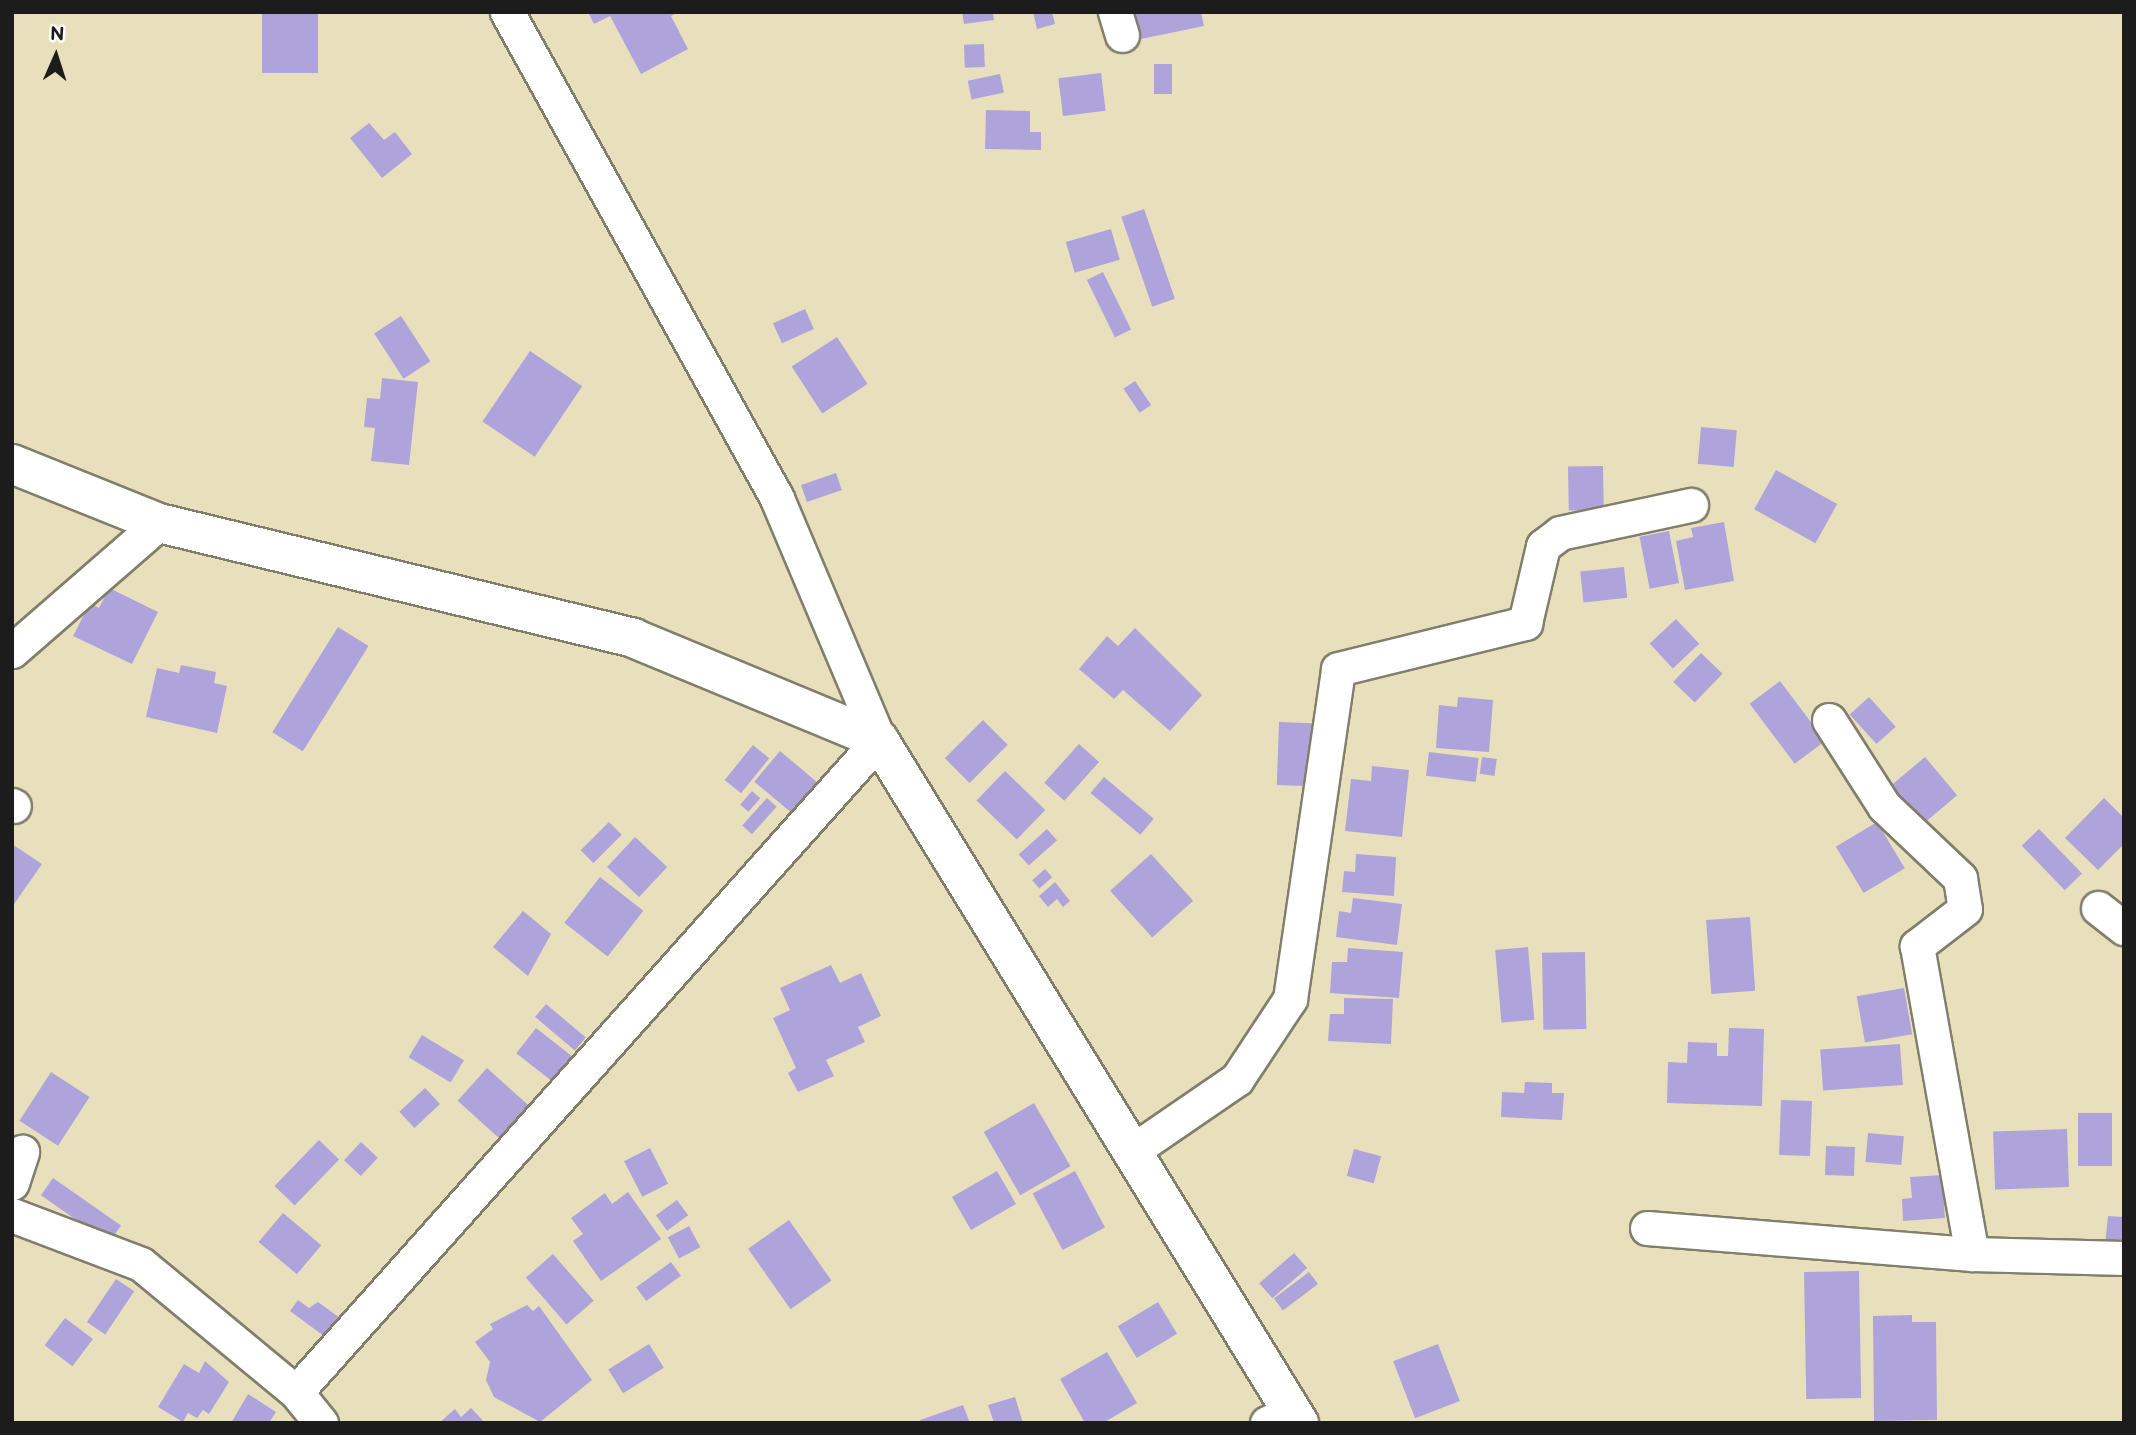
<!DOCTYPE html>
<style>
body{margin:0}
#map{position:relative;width:2136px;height:1435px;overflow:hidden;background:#e8e0bc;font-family:"Balsamiq Sans",sans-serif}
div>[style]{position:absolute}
.building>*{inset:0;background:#aea4db;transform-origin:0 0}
.roads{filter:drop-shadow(2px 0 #827e6c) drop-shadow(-2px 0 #827e6c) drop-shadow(0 2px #827e6c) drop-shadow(0 -2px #827e6c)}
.minor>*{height:33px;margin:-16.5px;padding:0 16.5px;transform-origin:16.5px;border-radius:16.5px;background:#fff}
.tertiary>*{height:38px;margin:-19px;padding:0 19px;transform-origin:19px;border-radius:19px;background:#fff}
span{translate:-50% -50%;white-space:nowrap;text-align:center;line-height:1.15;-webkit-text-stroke:6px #fdfcf7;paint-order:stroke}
.frame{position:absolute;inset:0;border:14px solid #1c1c1c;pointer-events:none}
.north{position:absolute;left:21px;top:21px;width:70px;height:70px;-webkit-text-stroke:5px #fdfcf7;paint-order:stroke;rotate:3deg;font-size:19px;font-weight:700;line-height:28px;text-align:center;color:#1c1c1c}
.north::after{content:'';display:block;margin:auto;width:24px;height:32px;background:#1c1c1c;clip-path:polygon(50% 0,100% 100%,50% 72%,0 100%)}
</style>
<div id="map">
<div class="building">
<i style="left:262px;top:12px;width:56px;height:61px"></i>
<i style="clip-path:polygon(588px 12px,678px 12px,671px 16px,688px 49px,641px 74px,610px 16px,594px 24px)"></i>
<i style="clip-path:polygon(962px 12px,993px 12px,994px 20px,964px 24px)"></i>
<i style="clip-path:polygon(1033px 12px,1052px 12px,1055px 24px,1037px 29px)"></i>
<i style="clip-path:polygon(1124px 12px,1201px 12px,1204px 26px,1131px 41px)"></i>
<i style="left:984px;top:44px;width:23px;height:20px;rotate:88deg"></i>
<i style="left:1154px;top:64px;width:18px;height:30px"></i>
<i style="left:1101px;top:73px;width:38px;height:43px;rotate:83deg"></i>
<i style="left:1000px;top:74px;width:19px;height:33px;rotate:78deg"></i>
<i style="clip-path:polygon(986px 110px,1030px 111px,1030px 132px,1041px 132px,1041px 150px,985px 149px)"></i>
<i style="clip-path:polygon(369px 123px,384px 140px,395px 132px,412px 154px,382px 178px,350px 138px)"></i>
<i style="left:1144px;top:209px;width:95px;height:24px;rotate:71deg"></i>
<i style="left:1111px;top:229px;width:32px;height:47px;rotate:74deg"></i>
<i style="left:1103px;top:272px;width:64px;height:18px;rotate:64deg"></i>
<i style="left:805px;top:309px;width:22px;height:35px;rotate:66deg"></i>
<i style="left:401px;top:316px;width:54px;height:32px;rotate:57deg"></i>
<i style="left:837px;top:337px;width:56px;height:54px;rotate:57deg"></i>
<i style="left:530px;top:351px;width:63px;height:85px;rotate:34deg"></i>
<i style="clip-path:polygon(382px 378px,418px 382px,409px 465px,371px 461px,375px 428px,364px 427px,367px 398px,380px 399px)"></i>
<i style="left:1135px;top:381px;width:29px;height:14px;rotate:56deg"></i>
<i style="left:1701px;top:427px;width:36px;height:37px;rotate:5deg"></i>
<i style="left:1603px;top:466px;width:44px;height:35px;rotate:89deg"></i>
<i style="left:1776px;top:470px;width:70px;height:45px;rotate:29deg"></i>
<i style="left:836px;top:473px;width:18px;height:37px;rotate:71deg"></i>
<i style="clip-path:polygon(1724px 522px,1734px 581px,1685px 590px,1676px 541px,1693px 537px,1691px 528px)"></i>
<i style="left:1669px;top:531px;width:53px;height:30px;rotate:79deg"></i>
<i style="left:1624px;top:567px;width:31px;height:44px;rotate:84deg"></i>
<i style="clip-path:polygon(109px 588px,158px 612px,132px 664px,73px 636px,90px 603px,99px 608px)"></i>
<i style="left:1676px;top:619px;width:34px;height:36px;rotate:47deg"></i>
<i style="left:338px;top:627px;width:36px;height:124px;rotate:32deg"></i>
<i style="clip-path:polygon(1135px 628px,1202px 695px,1170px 731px,1123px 690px,1114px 699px,1079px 669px,1107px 636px,1118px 646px)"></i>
<i style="left:1701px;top:653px;width:30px;height:40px;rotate:44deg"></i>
<i style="clip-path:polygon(181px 665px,216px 672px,214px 683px,227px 686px,217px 733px,146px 717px,157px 668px,179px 673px)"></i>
<i style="left:1780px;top:681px;width:75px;height:38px;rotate:53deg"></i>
<i style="clip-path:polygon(1458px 697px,1493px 700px,1489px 752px,1436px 748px,1439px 705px,1457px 707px)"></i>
<i style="left:1869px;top:697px;width:40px;height:26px;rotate:48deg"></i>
<i style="left:983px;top:720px;width:35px;height:54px;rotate:45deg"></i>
<i style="left:1279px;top:722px;width:34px;height:63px;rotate:2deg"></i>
<i style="left:1079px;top:744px;width:27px;height:52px;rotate:42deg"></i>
<i style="left:753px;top:745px;width:21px;height:45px;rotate:39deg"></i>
<i style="left:780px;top:751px;width:50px;height:40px;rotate:40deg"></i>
<i style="left:1429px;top:752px;width:50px;height:24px;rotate:7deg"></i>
<i style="left:1482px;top:757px;width:15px;height:17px;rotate:8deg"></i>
<i style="left:1925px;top:757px;width:50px;height:50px;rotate:50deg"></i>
<i style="clip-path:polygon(1372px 766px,1409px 770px,1402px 837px,1345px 831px,1351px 779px,1371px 781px)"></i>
<i style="left:1005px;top:771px;width:56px;height:41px;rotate:44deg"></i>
<i style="left:1104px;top:777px;width:65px;height:21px;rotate:40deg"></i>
<i style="left:752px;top:791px;width:11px;height:18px;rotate:41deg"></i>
<i style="left:767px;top:798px;width:13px;height:37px;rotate:42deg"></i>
<i style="clip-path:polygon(2104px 798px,2124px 818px,2124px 844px,2098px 870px,2065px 838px)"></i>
<i style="left:609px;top:822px;width:18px;height:40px;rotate:45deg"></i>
<i style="left:1877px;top:822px;width:54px;height:48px;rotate:59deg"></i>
<i style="left:1047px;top:829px;width:15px;height:38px;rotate:48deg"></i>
<i style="left:2039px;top:829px;width:62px;height:24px;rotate:46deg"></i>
<i style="left:635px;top:837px;width:44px;height:41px;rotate:43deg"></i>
<i style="clip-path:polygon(12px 844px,42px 864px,12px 907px)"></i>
<i style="left:1151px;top:854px;width:63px;height:55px;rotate:48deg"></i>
<i style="clip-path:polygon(1356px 854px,1396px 857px,1394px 896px,1342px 892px,1344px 871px,1355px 872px)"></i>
<i style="left:1045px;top:869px;width:11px;height:17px;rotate:49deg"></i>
<i style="left:600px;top:877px;width:55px;height:58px;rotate:38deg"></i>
<i style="clip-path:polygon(1055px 882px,1070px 901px,1063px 907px,1057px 899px,1048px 907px,1039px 896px)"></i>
<i style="clip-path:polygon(1353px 898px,1402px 904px,1397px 945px,1336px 937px,1339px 911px,1351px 913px)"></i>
<i style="clip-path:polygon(523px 911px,551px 934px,528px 976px,493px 947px)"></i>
<i style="left:1750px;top:917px;width:74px;height:44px;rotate:86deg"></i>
<i style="left:1528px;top:947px;width:73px;height:33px;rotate:85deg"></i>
<i style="clip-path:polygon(1348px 948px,1403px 952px,1399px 998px,1330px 993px,1332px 962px,1347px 962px)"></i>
<i style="left:1585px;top:952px;width:77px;height:43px;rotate:89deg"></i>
<i style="clip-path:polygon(831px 965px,840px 983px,861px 973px,881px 1016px,858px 1027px,865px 1042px,826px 1060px,834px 1076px,798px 1092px,788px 1073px,796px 1068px,773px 1018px,790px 1010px,780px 988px)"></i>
<i style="left:1904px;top:988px;width:47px;height:48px;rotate:80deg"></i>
<i style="clip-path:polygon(1344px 998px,1393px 999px,1391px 1044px,1328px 1041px,1330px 1014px,1344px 1014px)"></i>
<i style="left:546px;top:1004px;width:52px;height:17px;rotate:40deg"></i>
<i style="left:536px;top:1028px;width:49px;height:32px;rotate:38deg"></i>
<i style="clip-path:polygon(1729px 1028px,1764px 1029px,1762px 1106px,1667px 1103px,1668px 1062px,1687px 1063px,1688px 1042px,1717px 1043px,1717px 1056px,1728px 1056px)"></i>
<i style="left:422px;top:1035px;width:49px;height:26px;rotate:31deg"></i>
<i style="left:1900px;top:1044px;width:41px;height:80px;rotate:86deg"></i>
<i style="left:487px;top:1068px;width:61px;height:44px;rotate:42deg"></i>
<i style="left:51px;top:1072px;width:46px;height:58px;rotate:33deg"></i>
<i style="clip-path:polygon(1525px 1082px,1552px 1083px,1552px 1093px,1564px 1093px,1562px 1120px,1501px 1117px,1502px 1092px,1524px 1093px)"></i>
<i style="left:425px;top:1088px;width:22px;height:35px;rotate:47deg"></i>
<i style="left:1781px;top:1100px;width:31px;height:55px;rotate:2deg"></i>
<i style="left:1034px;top:1103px;width:73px;height:58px;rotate:60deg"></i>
<i style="left:2078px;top:1113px;width:34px;height:53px"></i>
<i style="left:2067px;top:1129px;width:58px;height:74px;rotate:88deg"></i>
<i style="left:1868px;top:1133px;width:36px;height:29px;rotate:5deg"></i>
<i style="left:319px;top:1140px;width:28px;height:64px;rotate:44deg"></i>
<i style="left:361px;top:1142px;width:23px;height:25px;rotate:43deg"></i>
<i style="left:1826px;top:1146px;width:29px;height:29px;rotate:2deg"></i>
<i style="left:650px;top:1148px;width:40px;height:29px;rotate:63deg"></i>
<i style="left:1354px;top:1149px;width:28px;height:28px;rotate:15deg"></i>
<i style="left:997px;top:1171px;width:38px;height:52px;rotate:60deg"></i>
<i style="left:1075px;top:1171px;width:64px;height:48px;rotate:62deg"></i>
<i style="clip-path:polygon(1942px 1175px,1945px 1218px,1903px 1221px,1902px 1199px,1912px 1198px,1910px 1177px)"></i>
<i style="left:53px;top:1178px;width:83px;height:21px;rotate:35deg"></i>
<i style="clip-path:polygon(628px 1192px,661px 1239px,601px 1281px,573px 1241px,583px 1234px,571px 1218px,605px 1193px,612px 1204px)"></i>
<i style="left:677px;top:1200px;width:19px;height:26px;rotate:54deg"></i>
<i style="left:283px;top:1213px;width:50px;height:38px;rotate:40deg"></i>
<i style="clip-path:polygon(2108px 1216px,2124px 1217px,2124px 1247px,2105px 1245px)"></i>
<i style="left:789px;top:1220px;width:74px;height:50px;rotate:55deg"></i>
<i style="left:689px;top:1226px;width:24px;height:24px;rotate:62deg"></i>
<i style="left:1294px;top:1253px;width:20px;height:46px;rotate:49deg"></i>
<i style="left:553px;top:1254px;width:62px;height:36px;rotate:49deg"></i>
<i style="left:671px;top:1262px;width:17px;height:43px;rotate:54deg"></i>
<i style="left:1859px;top:1271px;width:127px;height:55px;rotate:89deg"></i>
<i style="left:1309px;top:1272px;width:15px;height:44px;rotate:53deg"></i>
<i style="left:116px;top:1279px;width:22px;height:52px;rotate:34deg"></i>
<i style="clip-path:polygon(298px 1300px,309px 1308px,318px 1302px,347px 1323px,332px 1342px,290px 1311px)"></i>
<i style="left:1158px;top:1302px;width:37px;height:47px;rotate:59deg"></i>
<i style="clip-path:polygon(527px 1305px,533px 1311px,539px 1306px,592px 1380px,540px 1422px,494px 1397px,486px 1380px,490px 1362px,475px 1342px,493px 1329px,490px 1324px)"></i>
<i style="clip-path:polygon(1912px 1315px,1912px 1322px,1936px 1322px,1937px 1420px,1874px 1421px,1873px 1316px)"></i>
<i style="left:65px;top:1318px;width:35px;height:34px;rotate:37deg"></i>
<i style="left:649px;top:1344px;width:28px;height:48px;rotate:58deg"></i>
<i style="left:1438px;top:1344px;width:61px;height:48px;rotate:69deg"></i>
<i style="clip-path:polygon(1107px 1352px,1137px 1403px,1103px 1423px,1085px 1423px,1060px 1379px)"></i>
<i style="clip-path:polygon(205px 1361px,229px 1382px,209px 1414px,203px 1410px,197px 1418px,188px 1413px,183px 1422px,158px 1407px,184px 1364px,199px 1373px)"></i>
<i style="clip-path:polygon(248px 1394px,276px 1412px,269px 1423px,231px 1423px)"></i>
<i style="clip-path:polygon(1015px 1397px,1023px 1423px,994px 1423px,988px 1405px)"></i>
<i style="clip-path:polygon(963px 1405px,970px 1423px,921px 1423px,920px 1420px)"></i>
<i style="clip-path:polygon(471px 1408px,485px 1423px,439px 1423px,455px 1409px,461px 1417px)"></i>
</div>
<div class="roads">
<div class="minor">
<i style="left:1115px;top:12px;width:24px;rotate:73deg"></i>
<i style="left:12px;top:651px;width:195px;rotate:-41deg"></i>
<i style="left:1829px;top:720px;width:102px;rotate:57.4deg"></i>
<i style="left:1884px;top:806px;width:105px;rotate:43.5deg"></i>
<i style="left:1960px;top:878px;width:31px;rotate:81deg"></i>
<i style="left:1965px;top:909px;width:61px;rotate:142.4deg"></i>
<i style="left:1917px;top:946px;width:313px;rotate:79.9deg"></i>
<i style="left:12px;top:805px;width:2px;rotate:27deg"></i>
<i style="left:2098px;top:908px;width:33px;rotate:38deg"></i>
<i style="left:1132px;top:1151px;width:127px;rotate:-34.4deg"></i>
<i style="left:1237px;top:1079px;width:96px;rotate:-56.5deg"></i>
<i style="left:1290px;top:999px;width:333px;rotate:-81.7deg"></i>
<i style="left:1338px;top:669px;width:193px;rotate:-13.8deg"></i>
<i style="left:1525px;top:623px;width:79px;rotate:-76.8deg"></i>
<i style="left:1543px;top:546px;width:21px;rotate:-37deg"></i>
<i style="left:1560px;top:533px;width:134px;rotate:-12.1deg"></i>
<i style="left:12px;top:1183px;width:33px;rotate:-72deg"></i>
<i style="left:12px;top:1215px;width:138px;rotate:20.8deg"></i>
<i style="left:141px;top:1264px;width:201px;rotate:39.6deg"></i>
<i style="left:296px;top:1392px;width:40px;rotate:51deg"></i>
<i style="left:1647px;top:1228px;width:326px;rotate:4.6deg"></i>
<i style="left:1972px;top:1254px;width:152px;rotate:1.5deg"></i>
<i style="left:296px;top:1392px;width:875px;rotate:-48.2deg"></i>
<i style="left:879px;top:740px;width:263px;rotate:-112.9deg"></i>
<i style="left:777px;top:498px;width:556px;rotate:-119.05deg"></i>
<i style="left:1267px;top:1423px;width:29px;rotate:-25deg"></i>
</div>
<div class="tertiary">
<i style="left:12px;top:464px;width:158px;rotate:21.9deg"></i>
<i style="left:159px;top:523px;width:488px;rotate:13.6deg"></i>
<i style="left:633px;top:638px;width:266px;rotate:22.5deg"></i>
<i style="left:879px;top:740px;width:802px;rotate:58.41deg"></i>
</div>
</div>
<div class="frame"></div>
<div class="north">N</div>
</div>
